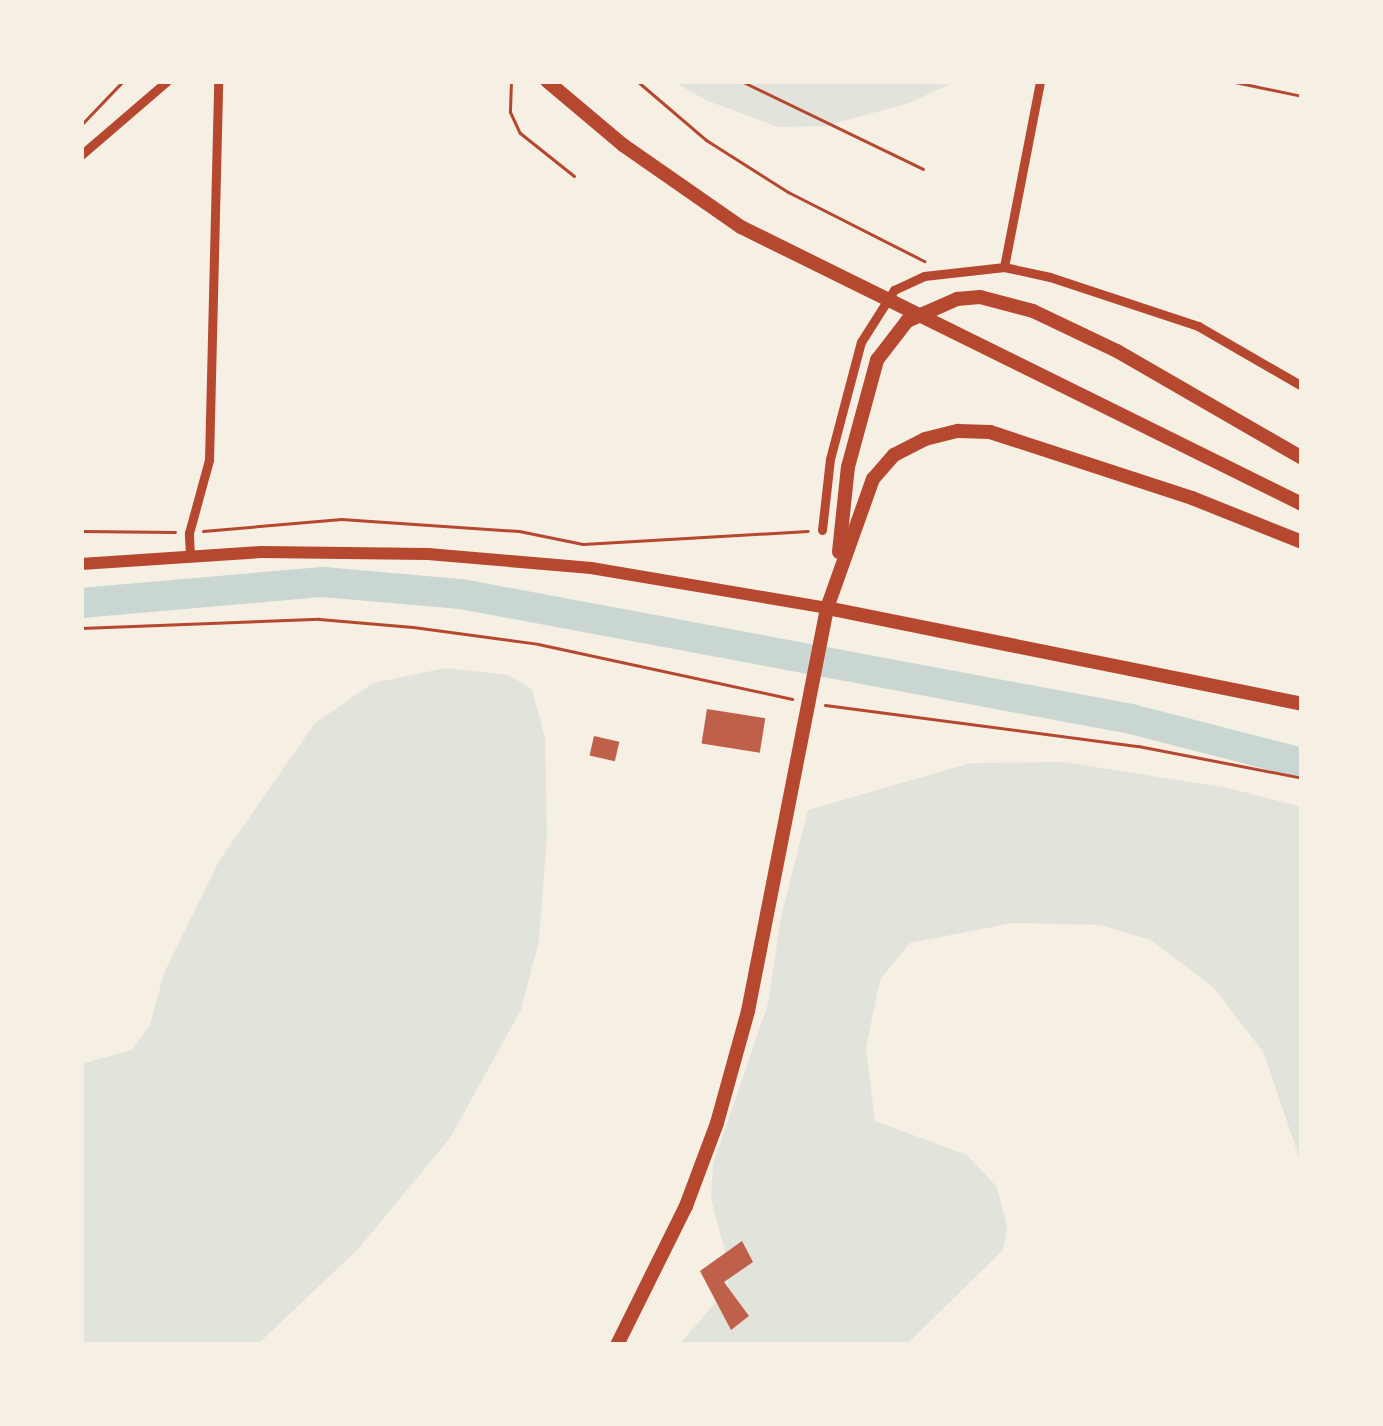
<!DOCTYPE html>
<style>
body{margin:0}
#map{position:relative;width:1383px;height:1426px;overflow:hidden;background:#f6efe4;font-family:"Open Sans",sans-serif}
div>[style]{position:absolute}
.green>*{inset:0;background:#e2e4dc}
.river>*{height:30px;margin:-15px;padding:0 15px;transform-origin:15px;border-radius:15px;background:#c9d6d2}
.building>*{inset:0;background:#bf614a;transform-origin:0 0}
.path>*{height:3px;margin:-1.5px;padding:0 1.5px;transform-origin:1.5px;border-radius:1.5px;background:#b5482f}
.minor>*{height:9px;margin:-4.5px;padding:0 4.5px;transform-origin:4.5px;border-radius:4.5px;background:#b5482f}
.secondary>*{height:12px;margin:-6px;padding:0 6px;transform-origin:6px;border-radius:6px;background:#b5482f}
.primary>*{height:14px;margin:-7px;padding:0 7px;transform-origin:7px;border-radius:7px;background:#b5482f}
span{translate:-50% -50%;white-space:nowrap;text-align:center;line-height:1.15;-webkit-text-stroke:9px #f6efe4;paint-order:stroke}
.frame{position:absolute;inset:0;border:84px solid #f6efe4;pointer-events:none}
</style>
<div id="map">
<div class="green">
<i style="clip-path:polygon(672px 81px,958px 81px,906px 104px,825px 126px,778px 127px,708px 101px)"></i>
<i style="clip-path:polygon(446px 668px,508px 675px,532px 689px,545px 738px,547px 834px,539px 941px,521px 1010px,450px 1138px,359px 1248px,257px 1345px,81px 1345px,81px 1064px,132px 1050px,150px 1025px,164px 973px,219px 861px,315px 723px,373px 683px)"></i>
<i style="clip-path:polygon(1064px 762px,1228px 788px,1302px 807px,1302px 1166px,1264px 1053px,1214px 988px,1151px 940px,1100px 925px,1013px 923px,910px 943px,880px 980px,866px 1048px,875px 1121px,967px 1155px,997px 1187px,1007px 1227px,1003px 1250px,906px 1345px,679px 1345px,728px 1288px,728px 1263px,711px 1199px,713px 1164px,768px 1004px,781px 917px,808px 810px,971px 763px)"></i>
</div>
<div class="river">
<i style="left:81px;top:603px;width:243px;rotate:-5deg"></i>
<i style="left:323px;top:582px;width:139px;rotate:5deg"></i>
<i style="left:461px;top:594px;width:682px;rotate:10.57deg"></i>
<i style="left:1131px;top:719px;width:177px;rotate:14.4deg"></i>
</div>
<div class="building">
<i style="left:707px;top:709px;width:59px;height:35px;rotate:9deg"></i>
<i style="left:594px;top:736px;width:26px;height:20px;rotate:13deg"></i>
<i style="clip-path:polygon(742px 1241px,753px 1262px,724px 1282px,749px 1316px,731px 1330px,700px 1271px)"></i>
</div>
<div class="path">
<i style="left:511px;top:81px;width:31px;rotate:92deg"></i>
<i style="left:510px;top:112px;width:23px;rotate:65deg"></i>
<i style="left:520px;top:133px;width:69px;rotate:38.5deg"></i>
<i style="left:637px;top:81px;width:91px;rotate:40.5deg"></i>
<i style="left:706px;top:140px;width:97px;rotate:32.4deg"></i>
<i style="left:788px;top:192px;width:153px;rotate:26.9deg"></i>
<i style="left:741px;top:81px;width:202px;rotate:25.8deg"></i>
<i style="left:1230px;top:81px;width:74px;rotate:11.8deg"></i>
<i style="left:81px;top:125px;width:61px;rotate:-46.3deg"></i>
<i style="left:81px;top:531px;width:94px;rotate:0.6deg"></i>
<i style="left:203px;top:531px;width:139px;rotate:-5deg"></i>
<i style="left:341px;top:519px;width:178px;rotate:3.9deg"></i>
<i style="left:519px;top:531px;width:65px;rotate:11.5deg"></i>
<i style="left:583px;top:544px;width:225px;rotate:-3.3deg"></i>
<i style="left:81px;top:628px;width:238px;rotate:-2.2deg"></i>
<i style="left:319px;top:619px;width:94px;rotate:4.9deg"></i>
<i style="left:413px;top:627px;width:126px;rotate:7.7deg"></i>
<i style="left:538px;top:644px;width:260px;rotate:12.2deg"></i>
<i style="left:825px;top:705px;width:316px;rotate:7.5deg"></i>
<i style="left:1138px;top:746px;width:167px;rotate:11deg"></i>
</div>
<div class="minor">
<i style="left:81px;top:155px;width:113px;rotate:-40.7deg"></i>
<i style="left:1004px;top:267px;width:189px;rotate:-79deg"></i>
<i style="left:822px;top:530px;width:71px;rotate:-83.6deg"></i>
<i style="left:830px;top:459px;width:121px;rotate:-75.2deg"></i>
<i style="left:861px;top:342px;width:62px;rotate:-57.6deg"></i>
<i style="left:894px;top:290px;width:33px;rotate:-25deg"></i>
<i style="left:924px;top:276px;width:81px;rotate:-6.4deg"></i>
<i style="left:1004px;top:267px;width:47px;rotate:12.3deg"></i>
<i style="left:1050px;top:277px;width:156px;rotate:18.3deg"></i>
<i style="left:1198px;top:326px;width:120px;rotate:30deg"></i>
<i style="left:190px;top:555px;width:22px;rotate:-93deg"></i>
<i style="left:189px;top:533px;width:76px;rotate:-74.7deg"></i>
<i style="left:209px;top:460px;width:379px;rotate:-88.6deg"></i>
</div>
<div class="secondary">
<i style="left:81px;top:564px;width:180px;rotate:-3.8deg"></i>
<i style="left:261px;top:552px;width:167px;rotate:0.7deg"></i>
<i style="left:428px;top:554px;width:164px;rotate:4.9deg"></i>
<i style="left:591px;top:568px;width:239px;rotate:9.6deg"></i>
</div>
<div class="primary">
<i style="left:547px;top:81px;width:99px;rotate:40.1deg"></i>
<i style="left:623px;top:145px;width:144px;rotate:34.8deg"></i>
<i style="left:741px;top:227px;width:626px;rotate:26.28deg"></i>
<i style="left:839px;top:552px;width:85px;rotate:-84deg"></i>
<i style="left:848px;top:467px;width:111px;rotate:-74.8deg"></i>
<i style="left:877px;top:360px;width:49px;rotate:-52.4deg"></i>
<i style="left:907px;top:321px;width:55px;rotate:-23.7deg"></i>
<i style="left:957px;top:299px;width:23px;rotate:-5deg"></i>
<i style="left:980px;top:297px;width:55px;rotate:14.8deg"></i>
<i style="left:1033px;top:311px;width:93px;rotate:25.5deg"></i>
<i style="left:1117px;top:351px;width:214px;rotate:30deg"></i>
<i style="left:827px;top:608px;width:485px;rotate:11.4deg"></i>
<i style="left:617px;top:1345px;width:155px;rotate:-63.6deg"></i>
<i style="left:686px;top:1206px;width:89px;rotate:-69.5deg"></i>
<i style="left:717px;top:1123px;width:116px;rotate:-74.5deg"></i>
<i style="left:748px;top:1011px;width:411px;rotate:-78.9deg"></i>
<i style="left:827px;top:608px;width:137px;rotate:-70.4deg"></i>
<i style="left:873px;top:479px;width:32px;rotate:-49deg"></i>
<i style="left:894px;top:455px;width:35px;rotate:-27deg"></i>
<i style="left:925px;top:439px;width:34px;rotate:-14deg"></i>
<i style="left:958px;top:431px;width:32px;rotate:2deg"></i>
<i style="left:990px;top:432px;width:213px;rotate:18.1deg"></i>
<i style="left:1192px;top:498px;width:118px;rotate:21.8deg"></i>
</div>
<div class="frame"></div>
</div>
